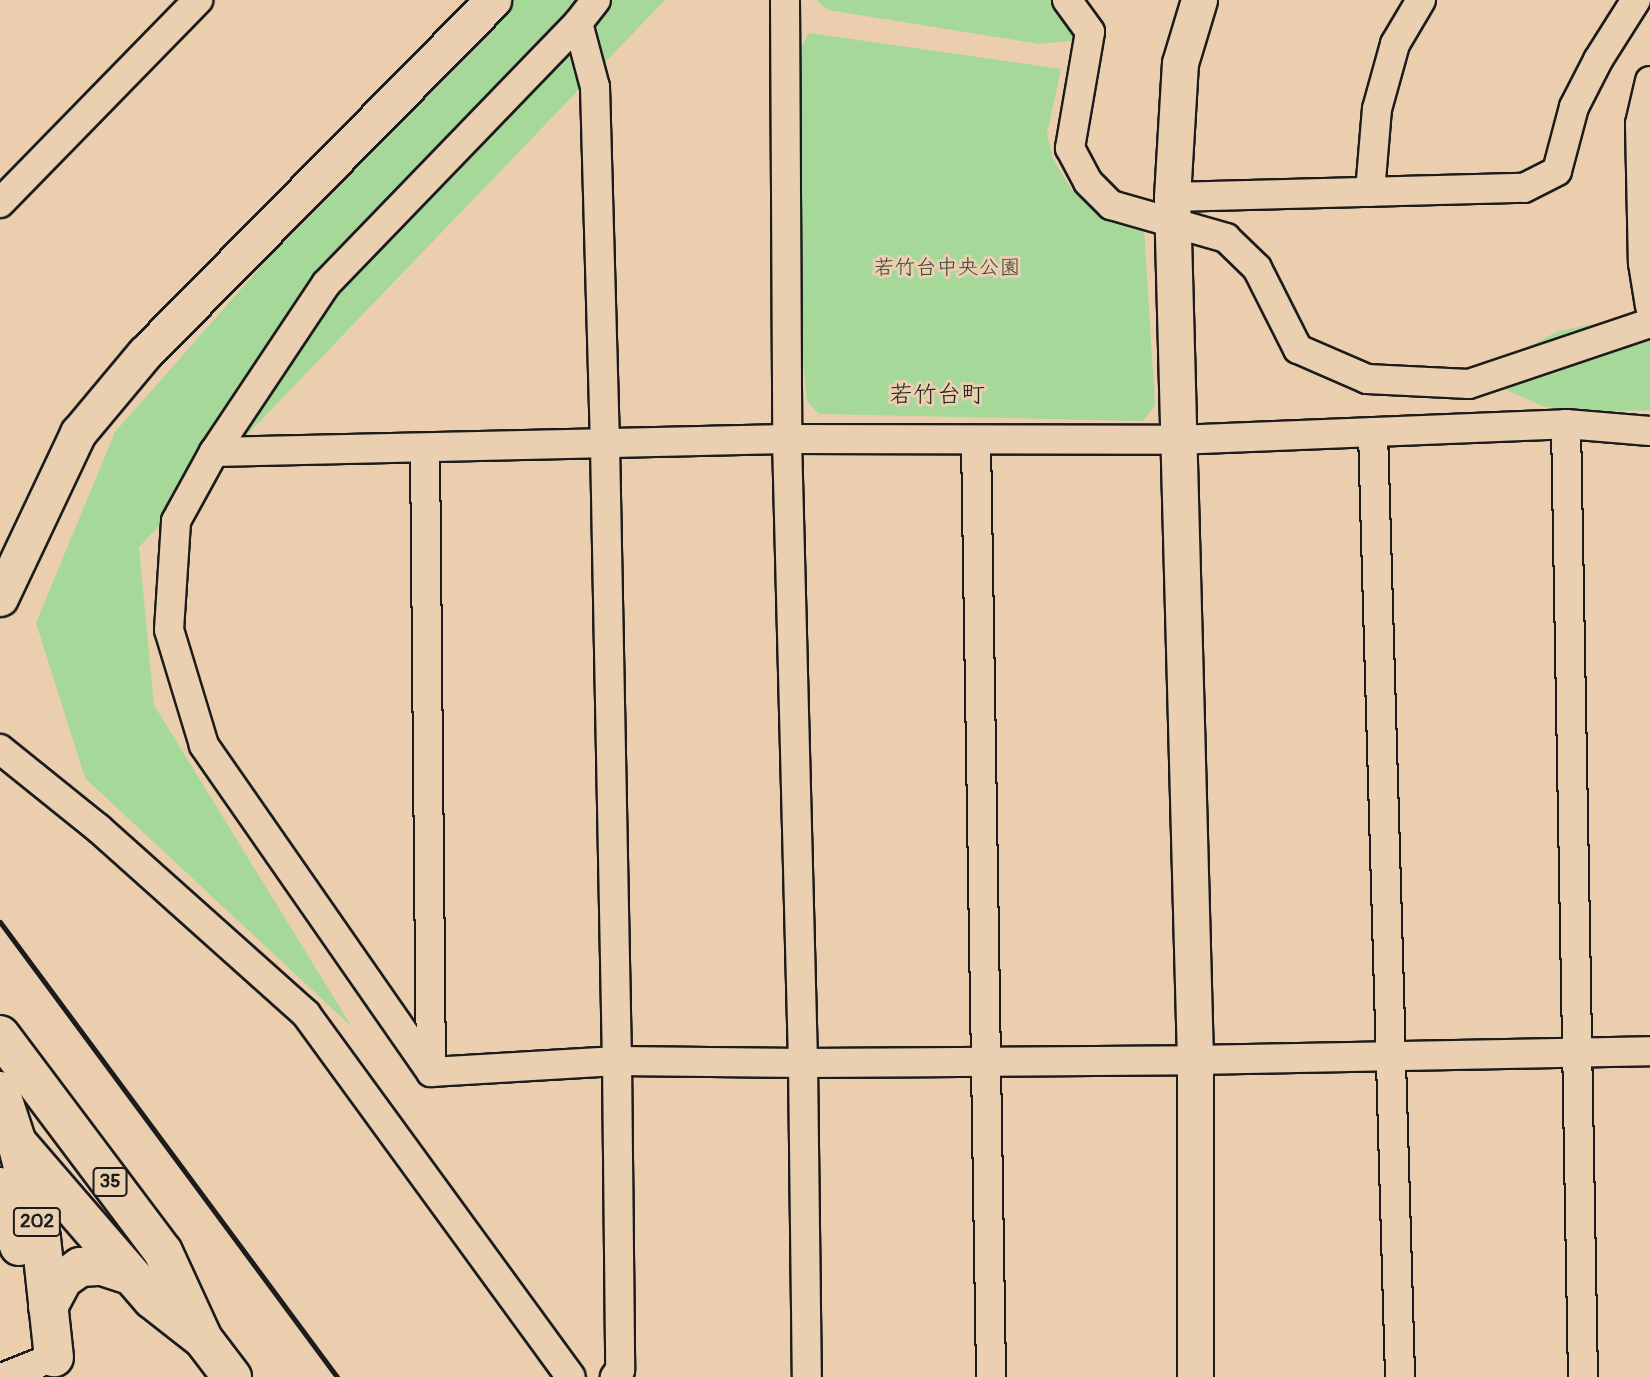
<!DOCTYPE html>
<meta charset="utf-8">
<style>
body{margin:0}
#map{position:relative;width:1650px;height:1377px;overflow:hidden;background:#ebcead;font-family:Pangolin,"Klee One",sans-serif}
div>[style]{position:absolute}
.green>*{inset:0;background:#a6d89a}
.roads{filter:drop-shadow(2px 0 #1c1c1c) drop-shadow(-2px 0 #1c1c1c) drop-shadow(0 2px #1c1c1c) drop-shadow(0 -2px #1c1c1c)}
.minor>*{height:28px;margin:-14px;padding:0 14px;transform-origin:14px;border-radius:14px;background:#eacfb1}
.tertiary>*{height:35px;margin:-17.5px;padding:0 17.5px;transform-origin:17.5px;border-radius:17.5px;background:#eacfb1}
.trunk>*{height:38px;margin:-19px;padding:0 19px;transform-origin:19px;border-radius:19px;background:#eacfb1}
.rail>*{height:5px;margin:-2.5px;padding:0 2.5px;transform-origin:2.5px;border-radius:2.5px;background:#1c1c1c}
span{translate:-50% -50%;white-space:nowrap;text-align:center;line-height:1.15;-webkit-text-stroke:6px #eacfb1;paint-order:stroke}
.shield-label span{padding:2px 5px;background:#eacfb1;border:2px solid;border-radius:5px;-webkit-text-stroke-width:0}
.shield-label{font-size:19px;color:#1c1c1c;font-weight:700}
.park-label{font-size:21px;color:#384235}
.quarter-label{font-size:24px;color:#1c1c1c}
</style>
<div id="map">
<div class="green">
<i style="clip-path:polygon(496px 0,665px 0,139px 547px,154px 705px,352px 1027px,85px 778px,36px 623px,115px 432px)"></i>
<i style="clip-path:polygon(817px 0,1066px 0,1088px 39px,1039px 44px,828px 10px)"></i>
<i style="clip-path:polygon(809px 33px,1061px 69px,1047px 134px,1053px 159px,1072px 190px,1099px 212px,1144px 230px,1155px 405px,1143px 421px,819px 414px,807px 401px,802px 352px,797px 55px)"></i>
<i style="clip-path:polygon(1623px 318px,1650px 337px,1650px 410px,1588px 412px,1542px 406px,1500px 387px,1520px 351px,1559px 331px)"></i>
</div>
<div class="roads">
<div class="minor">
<i style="left:785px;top:0;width:439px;rotate:89.7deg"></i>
<i style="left:787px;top:439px;width:624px;rotate:88.53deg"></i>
<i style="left:803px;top:1063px;width:314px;rotate:89.3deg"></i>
<i style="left:1067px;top:0;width:39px;rotate:54deg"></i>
<i style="left:1090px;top:32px;width:118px;rotate:99.8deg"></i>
<i style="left:1070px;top:148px;width:38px;rotate:62deg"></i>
<i style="left:1088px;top:182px;width:33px;rotate:45deg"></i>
<i style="left:1111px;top:205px;width:120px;rotate:16deg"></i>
<i style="left:1226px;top:238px;width:43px;rotate:44.1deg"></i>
<i style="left:1257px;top:268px;width:91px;rotate:63.2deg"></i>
<i style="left:1298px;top:349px;width:75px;rotate:23.5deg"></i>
<i style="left:1367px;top:379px;width:102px;rotate:2.8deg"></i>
<i style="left:1469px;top:384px;width:191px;rotate:-18.6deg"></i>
<i style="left:578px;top:23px;width:66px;rotate:75.1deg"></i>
<i style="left:595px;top:87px;width:357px;rotate:88.4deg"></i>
<i style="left:605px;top:444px;width:617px;rotate:88.89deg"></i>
<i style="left:617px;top:1061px;width:309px;rotate:89.4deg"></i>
<i style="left:620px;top:1370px;width:9px;rotate:126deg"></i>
<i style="left:1650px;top:81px;width:44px;rotate:103.1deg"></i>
<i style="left:1640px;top:124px;width:139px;rotate:88.8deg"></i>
<i style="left:1643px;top:263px;width:44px;rotate:80.8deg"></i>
<i style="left:1370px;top:192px;width:83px;rotate:-85.2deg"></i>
<i style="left:1377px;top:109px;width:67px;rotate:-74.5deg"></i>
<i style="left:1395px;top:44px;width:51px;rotate:-59.4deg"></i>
<i style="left:1172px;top:197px;width:352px;rotate:-1.5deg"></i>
<i style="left:1524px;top:188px;width:37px;rotate:-27deg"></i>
<i style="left:1557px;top:171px;width:66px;rotate:-75.1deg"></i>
<i style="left:1574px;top:107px;width:53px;rotate:-62.9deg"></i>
<i style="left:1598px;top:60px;width:71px;rotate:-57.7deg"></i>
<i style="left:0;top:203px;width:284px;rotate:-45.7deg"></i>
<i style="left:1566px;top:424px;width:953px;rotate:88.98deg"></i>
<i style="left:1373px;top:432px;width:945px;rotate:88.36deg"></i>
<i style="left:976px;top:440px;width:937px;rotate:89.08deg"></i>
<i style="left:425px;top:449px;width:623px;rotate:89.45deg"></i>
<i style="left:214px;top:452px;width:573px;rotate:-1.3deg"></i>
<i style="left:787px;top:439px;width:389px;rotate:0.1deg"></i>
<i style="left:1176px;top:440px;width:390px;rotate:-2.3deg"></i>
<i style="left:1566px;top:424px;width:84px;rotate:4.8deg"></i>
<i style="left:0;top:749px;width:126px;rotate:38.9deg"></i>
<i style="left:98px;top:828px;width:279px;rotate:41.8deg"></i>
<i style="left:306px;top:1014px;width:449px;rotate:53.9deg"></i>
<i style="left:431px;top:1072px;width:398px;rotate:-124.8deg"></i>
<i style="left:204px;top:745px;width:120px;rotate:-106.9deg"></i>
<i style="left:169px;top:630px;width:109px;rotate:-86.3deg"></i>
<i style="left:176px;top:521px;width:79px;rotate:-61.2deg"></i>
<i style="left:214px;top:452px;width:202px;rotate:-56.3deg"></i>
<i style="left:326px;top:284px;width:363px;rotate:-46deg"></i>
<i style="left:578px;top:23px;width:29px;rotate:-52deg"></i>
<i style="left:431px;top:1072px;width:186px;rotate:-3.4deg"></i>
<i style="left:617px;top:1061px;width:186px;rotate:0.6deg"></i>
<i style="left:803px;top:1063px;width:392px;rotate:-0.4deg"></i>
<i style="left:1195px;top:1060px;width:455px;rotate:-1.1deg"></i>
<i style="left:4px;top:1377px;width:54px;rotate:-21.8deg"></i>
</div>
<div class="tertiary">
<i style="left:0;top:598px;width:183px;rotate:-64.7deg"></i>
<i style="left:78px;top:433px;width:104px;rotate:-50.1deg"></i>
<i style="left:145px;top:353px;width:496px;rotate:-45.4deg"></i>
<i style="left:1195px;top:1377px;width:317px;rotate:-90deg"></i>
<i style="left:1195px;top:1060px;width:863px;rotate:-91.53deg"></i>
<i style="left:1172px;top:197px;width:134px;rotate:-86.6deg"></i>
<i style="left:1180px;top:63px;width:66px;rotate:-73.2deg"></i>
</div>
<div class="trunk">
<i style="left:0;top:1035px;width:271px;rotate:53.1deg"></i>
<i style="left:163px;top:1252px;width:96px;rotate:65.3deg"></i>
<i style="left:203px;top:1339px;width:48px;rotate:52.7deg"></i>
<i style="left:0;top:1091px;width:55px;rotate:71.9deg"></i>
<i style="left:17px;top:1143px;width:98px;rotate:75.8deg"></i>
<i style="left:41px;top:1238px;width:120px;rotate:83.8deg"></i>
<i style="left:0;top:1123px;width:233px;rotate:49.2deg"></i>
<i style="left:152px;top:1299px;width:60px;rotate:38.2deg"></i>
<i style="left:0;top:1187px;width:62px;rotate:72.1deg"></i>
<i style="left:48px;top:1307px;width:32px;rotate:-62deg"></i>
<i style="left:63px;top:1279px;width:21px;rotate:-35deg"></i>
<i style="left:80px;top:1267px;width:22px;rotate:-3deg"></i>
<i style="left:102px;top:1266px;width:29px;rotate:18deg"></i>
</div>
</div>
<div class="rail">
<i style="left:0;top:922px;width:566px;rotate:53.47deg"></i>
</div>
<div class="shield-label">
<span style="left:110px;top:1182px">35</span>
<span style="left:37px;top:1222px">202</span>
</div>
<div class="park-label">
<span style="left:947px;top:268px">若竹台中央公園</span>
</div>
<div class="quarter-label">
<span style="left:937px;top:395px">若竹台町</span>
</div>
</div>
